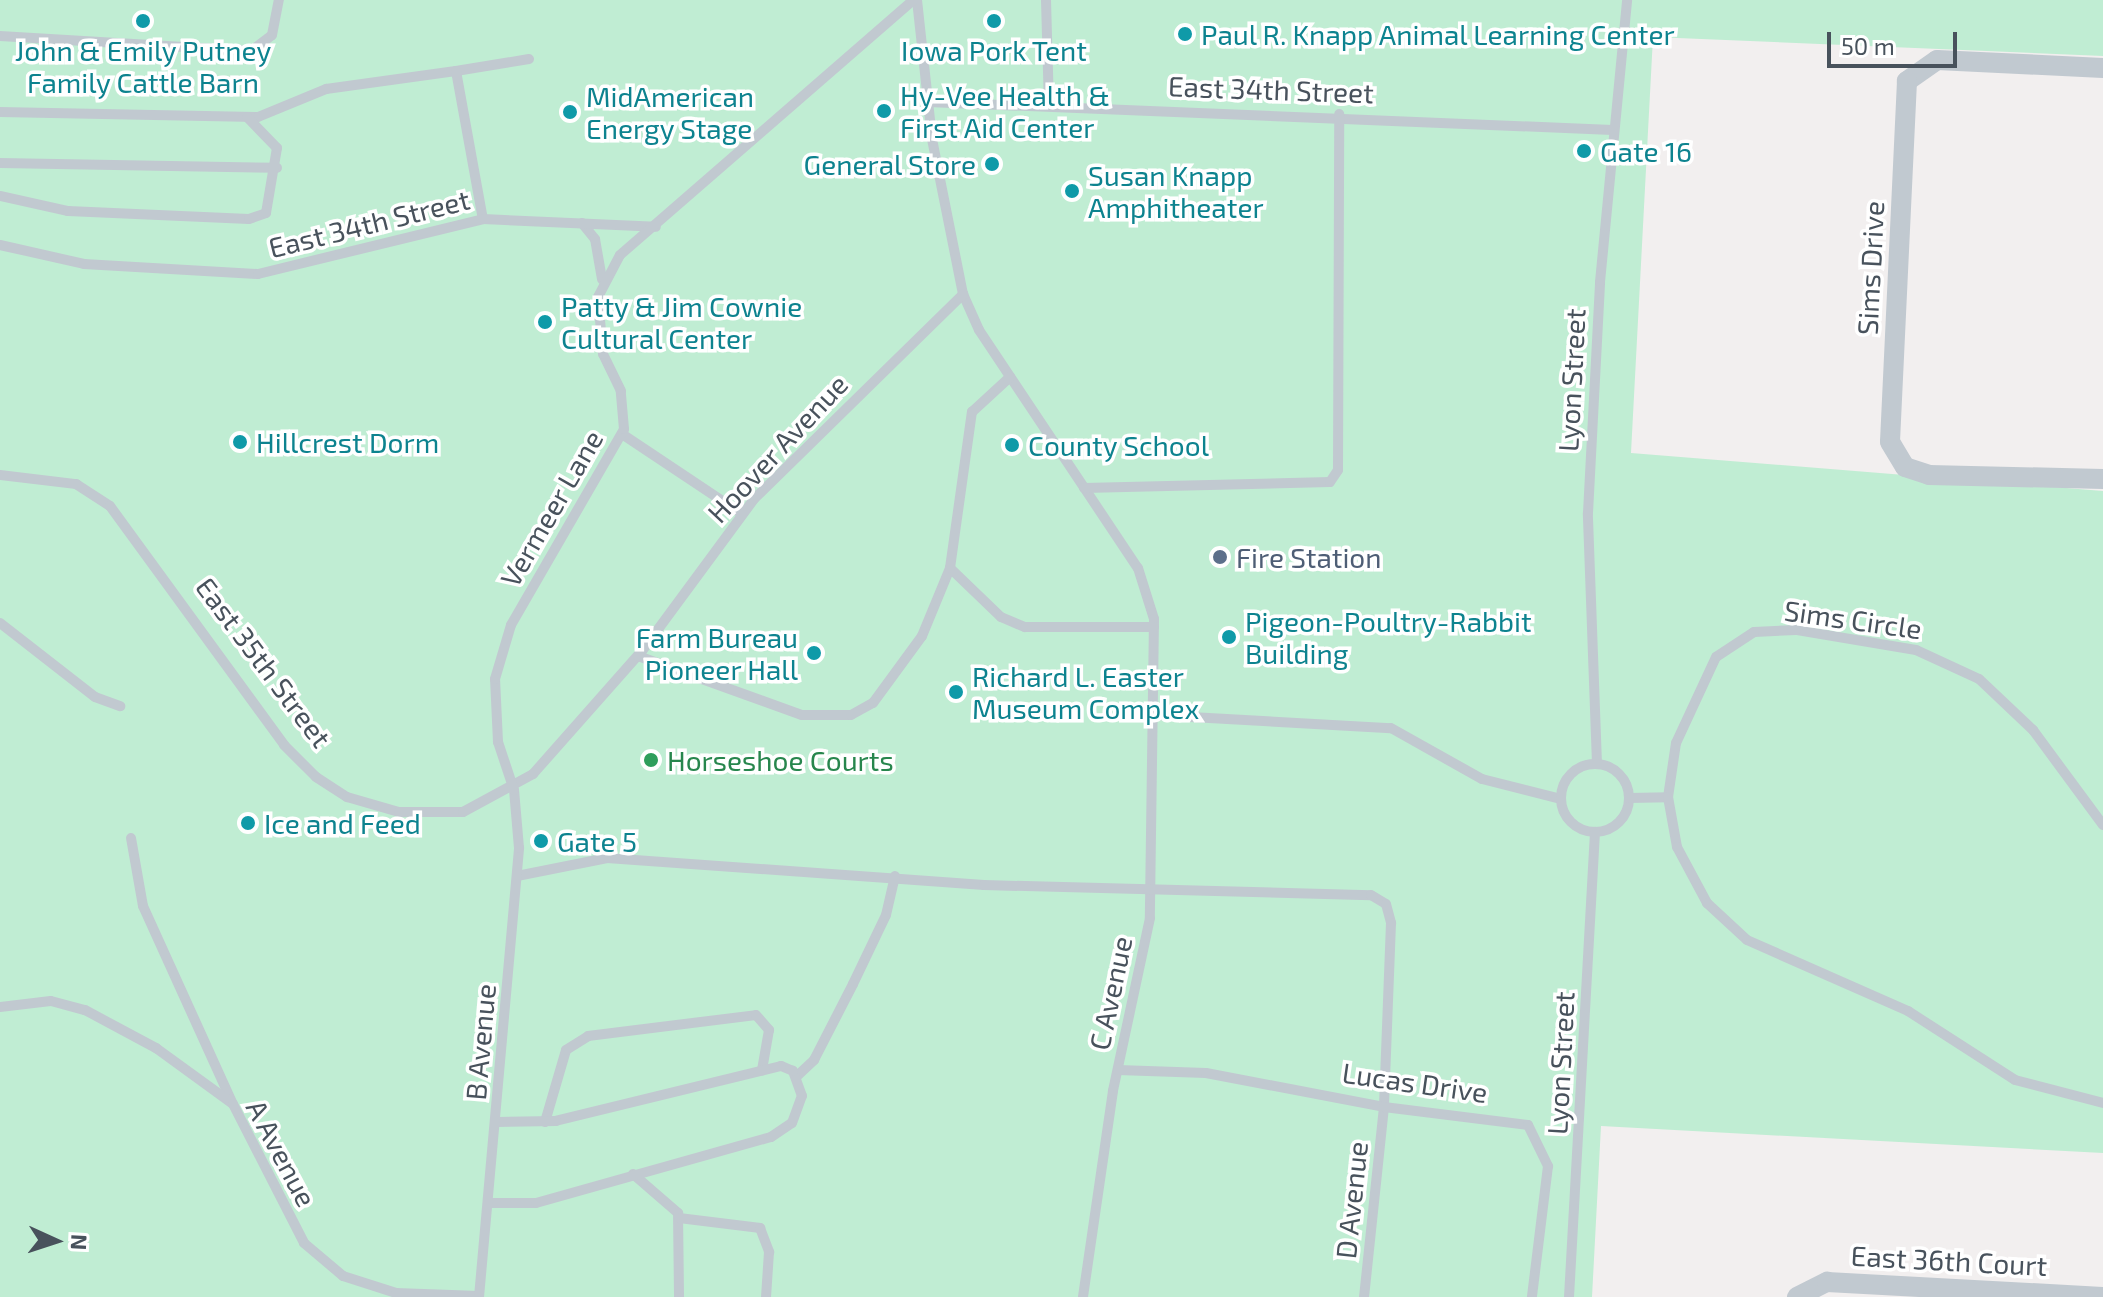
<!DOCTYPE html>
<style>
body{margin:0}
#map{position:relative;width:2103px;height:1297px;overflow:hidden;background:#f2efef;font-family:"Exo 2",sans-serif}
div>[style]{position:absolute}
.green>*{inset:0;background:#c0edd3}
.lane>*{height:10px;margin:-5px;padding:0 5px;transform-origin:5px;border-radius:5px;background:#c1c9d0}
.lane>.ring{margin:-5px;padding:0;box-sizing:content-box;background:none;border:10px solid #c1c9d0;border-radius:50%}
.street>*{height:20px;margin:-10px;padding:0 10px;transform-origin:10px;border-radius:10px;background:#c1c9d0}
.dots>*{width:22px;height:22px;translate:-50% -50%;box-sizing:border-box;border:4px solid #fff;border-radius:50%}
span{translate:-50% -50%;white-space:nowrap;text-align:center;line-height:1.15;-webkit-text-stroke:7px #fff;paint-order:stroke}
.culture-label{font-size:28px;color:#0d838f}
.left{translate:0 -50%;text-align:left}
.right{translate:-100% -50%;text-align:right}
.street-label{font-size:28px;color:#48525c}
.service-label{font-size:28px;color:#4e5e75}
.leisure-label{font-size:28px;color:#27864d}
.north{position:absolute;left:16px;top:1201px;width:80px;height:80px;-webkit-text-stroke:6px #fff;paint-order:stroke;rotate:93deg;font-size:22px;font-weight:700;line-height:32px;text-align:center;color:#48525c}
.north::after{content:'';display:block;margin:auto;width:28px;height:36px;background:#48525c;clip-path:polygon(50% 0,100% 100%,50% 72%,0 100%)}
.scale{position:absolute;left:1827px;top:32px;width:130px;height:36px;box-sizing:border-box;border:4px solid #48525c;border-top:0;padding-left:10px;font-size:24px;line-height:28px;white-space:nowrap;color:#48525c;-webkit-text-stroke:6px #fff;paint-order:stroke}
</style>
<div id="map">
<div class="green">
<i style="clip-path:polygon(0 0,2103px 0,2103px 56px,1653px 37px,1631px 453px,2103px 491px,2103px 1153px,1601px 1126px,1592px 1297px,0 1297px)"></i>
</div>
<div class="lane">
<i style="left:917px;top:0;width:140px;rotate:83.8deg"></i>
<i style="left:932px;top:139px;width:158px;rotate:78.7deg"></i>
<i style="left:963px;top:294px;width:39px;rotate:66deg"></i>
<i style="left:979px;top:330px;width:286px;rotate:56.3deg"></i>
<i style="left:1138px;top:568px;width:53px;rotate:72.6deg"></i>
<i style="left:1154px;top:619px;width:299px;rotate:90.8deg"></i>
<i style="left:1150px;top:918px;width:177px;rotate:102.1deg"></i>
<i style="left:1113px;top:1091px;width:208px;rotate:98.3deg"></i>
<i style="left:1046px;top:0;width:106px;rotate:88.4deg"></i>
<i style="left:0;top:36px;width:251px;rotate:3.4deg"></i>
<i style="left:251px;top:51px;width:26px;rotate:-37deg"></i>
<i style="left:272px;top:35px;width:36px;rotate:-79deg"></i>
<i style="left:456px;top:71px;width:74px;rotate:-9.3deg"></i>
<i style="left:928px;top:102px;width:685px;rotate:2.34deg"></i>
<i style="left:0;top:112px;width:258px;rotate:1.1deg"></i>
<i style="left:258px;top:117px;width:74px;rotate:-22.4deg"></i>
<i style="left:326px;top:89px;width:131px;rotate:-7.9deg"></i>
<i style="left:456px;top:71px;width:150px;rotate:79.7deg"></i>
<i style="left:0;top:163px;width:277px;rotate:1deg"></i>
<i style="left:0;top:196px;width:70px;rotate:12.4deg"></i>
<i style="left:68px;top:211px;width:181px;rotate:2.5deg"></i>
<i style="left:249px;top:219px;width:18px;rotate:-19deg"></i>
<i style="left:266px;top:213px;width:66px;rotate:-80.4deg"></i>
<i style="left:277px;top:148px;width:43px;rotate:-134.1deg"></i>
<i style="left:582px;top:223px;width:21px;rotate:51deg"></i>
<i style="left:595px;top:239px;width:41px;rotate:80.1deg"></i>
<i style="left:0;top:245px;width:86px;rotate:12.7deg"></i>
<i style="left:84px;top:264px;width:174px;rotate:3.3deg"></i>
<i style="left:258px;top:274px;width:232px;rotate:-13.7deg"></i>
<i style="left:483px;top:219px;width:173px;rotate:2.6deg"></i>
<i style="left:622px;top:434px;width:144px;rotate:33.7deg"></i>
<i style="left:0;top:475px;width:77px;rotate:6.8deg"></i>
<i style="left:76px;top:484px;width:40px;rotate:32.9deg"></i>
<i style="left:110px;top:506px;width:296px;rotate:53.9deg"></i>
<i style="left:284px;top:745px;width:45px;rotate:45deg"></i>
<i style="left:316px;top:777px;width:37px;rotate:33deg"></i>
<i style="left:347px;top:797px;width:54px;rotate:16.1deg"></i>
<i style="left:399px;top:812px;width:64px"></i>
<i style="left:463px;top:812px;width:80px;rotate:-28.5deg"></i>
<i style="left:533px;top:774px;width:164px;rotate:-48.5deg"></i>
<i style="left:642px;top:651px;width:189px;rotate:-53.6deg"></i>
<i style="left:754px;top:499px;width:293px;rotate:-44.4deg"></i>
<i style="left:1084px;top:488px;width:246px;rotate:-1.4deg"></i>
<i style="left:1330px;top:482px;width:14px;rotate:-56deg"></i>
<i style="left:1338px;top:470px;width:356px;rotate:-89.8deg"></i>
<i style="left:950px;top:568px;width:71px;rotate:43.9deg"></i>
<i style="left:1001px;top:617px;width:26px;rotate:23deg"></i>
<i style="left:1025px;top:627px;width:129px"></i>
<i style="left:0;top:623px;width:120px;rotate:37.9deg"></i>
<i style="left:95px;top:697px;width:27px;rotate:20deg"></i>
<i style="left:638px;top:656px;width:174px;rotate:19.8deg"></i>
<i style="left:802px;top:715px;width:49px"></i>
<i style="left:851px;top:715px;width:25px;rotate:-29deg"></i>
<i style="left:873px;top:703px;width:83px;rotate:-53.8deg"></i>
<i style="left:922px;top:636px;width:74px;rotate:-67.6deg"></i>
<i style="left:950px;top:568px;width:158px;rotate:-82deg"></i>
<i style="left:972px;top:412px;width:52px;rotate:-42.6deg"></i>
<i style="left:1155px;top:715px;width:236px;rotate:3.2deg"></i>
<i style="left:1391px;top:728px;width:104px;rotate:29.3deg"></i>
<i style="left:1482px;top:779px;width:81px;rotate:14.2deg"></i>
<i style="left:1597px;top:764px;width:251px;rotate:-92.1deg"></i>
<i style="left:1588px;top:513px;width:231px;rotate:-87deg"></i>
<i style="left:1600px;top:282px;width:283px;rotate:-84.5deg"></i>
<i class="ring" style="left:1561px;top:764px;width:58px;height:58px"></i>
<i style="left:1629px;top:798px;width:39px;rotate:-1deg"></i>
<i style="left:2103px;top:825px;width:118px;rotate:-126.4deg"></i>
<i style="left:2033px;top:730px;width:74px;rotate:-136.6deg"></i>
<i style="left:1979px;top:679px;width:69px;rotate:-155.3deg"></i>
<i style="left:1916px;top:650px;width:122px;rotate:-170.5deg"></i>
<i style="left:1796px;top:630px;width:42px;rotate:177.3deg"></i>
<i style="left:1754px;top:632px;width:45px;rotate:146.7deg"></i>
<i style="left:1716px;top:657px;width:95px;rotate:114.9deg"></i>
<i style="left:1676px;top:743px;width:55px;rotate:98.4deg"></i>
<i style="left:1668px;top:797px;width:51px;rotate:79.8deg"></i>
<i style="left:1677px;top:847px;width:64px;rotate:61.8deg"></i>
<i style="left:1707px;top:903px;width:54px;rotate:42.8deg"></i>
<i style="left:1747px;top:940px;width:176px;rotate:23.8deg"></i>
<i style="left:1908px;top:1011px;width:127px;rotate:32.8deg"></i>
<i style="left:2015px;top:1080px;width:91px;rotate:14.6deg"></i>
<i style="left:131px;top:838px;width:69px;rotate:80deg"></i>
<i style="left:143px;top:906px;width:215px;rotate:65.6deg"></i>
<i style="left:517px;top:876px;width:92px;rotate:-11.3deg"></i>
<i style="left:607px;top:858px;width:378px;rotate:4.1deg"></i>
<i style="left:984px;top:885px;width:387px;rotate:1.5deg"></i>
<i style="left:1371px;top:895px;width:17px;rotate:31deg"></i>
<i style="left:1386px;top:904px;width:20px;rotate:75deg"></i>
<i style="left:1391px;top:923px;width:184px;rotate:92.2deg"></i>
<i style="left:1384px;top:1107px;width:191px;rotate:96deg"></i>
<i style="left:0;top:1007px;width:51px;rotate:-6.7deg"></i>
<i style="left:51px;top:1001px;width:35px;rotate:15deg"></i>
<i style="left:85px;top:1010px;width:81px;rotate:28.2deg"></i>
<i style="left:156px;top:1048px;width:95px;rotate:36deg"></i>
<i style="left:233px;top:1104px;width:156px;rotate:62.9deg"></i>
<i style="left:304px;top:1243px;width:51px;rotate:40.2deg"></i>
<i style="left:343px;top:1276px;width:56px;rotate:17.8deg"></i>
<i style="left:396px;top:1293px;width:83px;rotate:2.1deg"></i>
<i style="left:1118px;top:1070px;width:88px;rotate:2deg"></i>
<i style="left:1206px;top:1073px;width:181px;rotate:10.8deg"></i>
<i style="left:1384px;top:1107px;width:145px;rotate:7.1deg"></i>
<i style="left:1528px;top:1125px;width:46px;rotate:64deg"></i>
<i style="left:1548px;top:1166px;width:132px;rotate:97deg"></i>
<i style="left:796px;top:1077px;width:25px;rotate:-43deg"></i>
<i style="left:814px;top:1060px;width:85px;rotate:-62.8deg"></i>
<i style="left:853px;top:984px;width:76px;rotate:-64.4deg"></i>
<i style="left:886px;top:915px;width:40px;rotate:-77deg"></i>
<i style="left:545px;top:1122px;width:75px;rotate:-73.7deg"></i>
<i style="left:566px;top:1050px;width:26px;rotate:-32deg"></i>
<i style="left:588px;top:1036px;width:169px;rotate:-7.1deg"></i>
<i style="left:756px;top:1015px;width:20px;rotate:49deg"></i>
<i style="left:769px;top:1030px;width:41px;rotate:99.9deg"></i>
<i style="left:633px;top:1174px;width:60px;rotate:40.9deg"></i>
<i style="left:678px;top:1213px;width:84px;rotate:89.3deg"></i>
<i style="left:491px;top:1203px;width:45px"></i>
<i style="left:536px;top:1203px;width:244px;rotate:-15.7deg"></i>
<i style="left:771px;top:1137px;width:25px;rotate:-34deg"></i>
<i style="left:792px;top:1123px;width:29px;rotate:-70deg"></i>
<i style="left:802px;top:1096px;width:27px;rotate:-110deg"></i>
<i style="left:793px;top:1071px;width:13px;rotate:-157deg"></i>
<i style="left:781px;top:1066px;width:232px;rotate:166.3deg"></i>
<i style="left:556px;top:1121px;width:58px;rotate:179deg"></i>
<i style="left:679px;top:1218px;width:82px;rotate:7deg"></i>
<i style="left:760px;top:1228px;width:26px;rotate:69deg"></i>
<i style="left:769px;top:1252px;width:45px;rotate:93.8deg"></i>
<i style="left:479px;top:1297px;width:451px;rotate:-84.9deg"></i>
<i style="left:519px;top:848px;width:58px;rotate:-94.9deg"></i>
<i style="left:514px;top:790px;width:51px;rotate:-108.4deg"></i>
<i style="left:498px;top:742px;width:63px;rotate:-92.7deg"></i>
<i style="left:495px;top:679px;width:56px;rotate:-73.5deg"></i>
<i style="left:511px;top:625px;width:226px;rotate:-60deg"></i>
<i style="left:624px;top:429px;width:38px;rotate:-95deg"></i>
<i style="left:621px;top:391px;width:41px;rotate:-115.9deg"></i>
<i style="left:603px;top:354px;width:57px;rotate:-95deg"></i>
<i style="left:598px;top:297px;width:47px;rotate:-62.4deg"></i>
<i style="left:620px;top:255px;width:388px;rotate:-41deg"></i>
<i style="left:1569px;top:1297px;width:466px;rotate:-86.8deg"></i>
</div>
<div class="street">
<i style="left:2103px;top:68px;width:166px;rotate:-177.2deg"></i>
<i style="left:1937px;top:60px;width:37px;rotate:145deg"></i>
<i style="left:1907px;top:81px;width:361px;rotate:92.7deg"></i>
<i style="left:1890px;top:442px;width:29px;rotate:59deg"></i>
<i style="left:1905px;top:467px;width:25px;rotate:18deg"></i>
<i style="left:1929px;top:475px;width:174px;rotate:1.3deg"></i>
<i style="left:1797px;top:1297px;width:34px;rotate:-27deg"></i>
<i style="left:1827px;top:1282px;width:276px;rotate:3.1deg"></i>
</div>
<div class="dots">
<i style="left:143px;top:21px;background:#0f9aa8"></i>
<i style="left:994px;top:21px;background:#0f9aa8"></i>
<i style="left:1185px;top:34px;background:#0f9aa8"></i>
<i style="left:884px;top:111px;background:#0f9aa8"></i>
<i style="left:570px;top:112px;background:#0f9aa8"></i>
<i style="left:1584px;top:151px;background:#0f9aa8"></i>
<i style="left:992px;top:164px;background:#0f9aa8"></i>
<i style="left:1072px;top:191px;background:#0f9aa8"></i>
<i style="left:545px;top:322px;background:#0f9aa8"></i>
<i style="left:240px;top:442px;background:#0f9aa8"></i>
<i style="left:1012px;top:445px;background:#0f9aa8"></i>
<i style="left:1220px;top:557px;background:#5c6f8a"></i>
<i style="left:1229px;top:637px;background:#0f9aa8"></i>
<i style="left:814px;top:653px;background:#0f9aa8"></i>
<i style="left:956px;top:692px;background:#0f9aa8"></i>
<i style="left:651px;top:760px;background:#2e9e5b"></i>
<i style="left:248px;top:823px;background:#0f9aa8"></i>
<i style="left:541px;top:841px;background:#0f9aa8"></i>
</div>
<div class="culture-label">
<span class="left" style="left:1201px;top:34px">Paul R. Knapp Animal Learning Center</span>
<span style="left:143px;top:66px">John &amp; Emily Putney<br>Family Cattle Barn</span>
<span style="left:994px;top:50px">Iowa Pork Tent</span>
<span class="left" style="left:900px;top:111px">Hy-Vee Health &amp;<br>First Aid Center</span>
<span class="left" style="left:586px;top:112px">MidAmerican<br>Energy Stage</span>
<span class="left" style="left:1600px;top:151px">Gate 16</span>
<span class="right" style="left:976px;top:164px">General Store</span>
<span class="left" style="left:1088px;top:191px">Susan Knapp<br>Amphitheater</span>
<span class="left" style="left:561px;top:322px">Patty &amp; Jim Cownie<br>Cultural Center</span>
<span class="left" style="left:256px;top:442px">Hillcrest Dorm</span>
<span class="left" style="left:1028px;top:445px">County School</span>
<span class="left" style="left:1245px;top:637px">Pigeon-Poultry-Rabbit<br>Building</span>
<span class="right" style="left:798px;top:653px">Farm Bureau<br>Pioneer Hall</span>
<span class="left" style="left:972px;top:692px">Richard L. Easter<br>Museum Complex</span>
<span class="left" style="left:264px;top:823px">Ice and Feed</span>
<span class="left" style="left:557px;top:841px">Gate 5</span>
</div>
<div class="street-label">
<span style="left:1271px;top:89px;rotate:2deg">East 34th Street</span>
<span style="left:369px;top:223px;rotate:-14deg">East 34th Street</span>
<span style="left:1870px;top:268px;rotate:-87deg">Sims Drive</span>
<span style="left:1571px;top:380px;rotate:-87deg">Lyon Street</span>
<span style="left:777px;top:448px;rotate:-47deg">Hoover Avenue</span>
<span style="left:551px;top:508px;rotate:-60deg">Vermeer Lane</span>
<span style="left:1853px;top:619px;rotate:8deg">Sims Circle</span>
<span style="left:264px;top:662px;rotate:53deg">East 35th Street</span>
<span style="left:1110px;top:993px;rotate:-78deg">C Avenue</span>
<span style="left:480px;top:1042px;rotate:-85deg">B Avenue</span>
<span style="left:1560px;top:1063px;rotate:-87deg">Lyon Street</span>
<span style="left:1415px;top:1082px;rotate:8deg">Lucas Drive</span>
<span style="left:282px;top:1153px;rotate:62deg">A Avenue</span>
<span style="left:1351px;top:1200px;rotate:-84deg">D Avenue</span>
<span style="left:1949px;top:1260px;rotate:3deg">East 36th Court</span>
</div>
<div class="service-label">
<span class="left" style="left:1236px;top:557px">Fire Station</span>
</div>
<div class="leisure-label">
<span class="left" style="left:667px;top:760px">Horseshoe Courts</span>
</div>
<div class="north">N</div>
<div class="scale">50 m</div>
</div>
